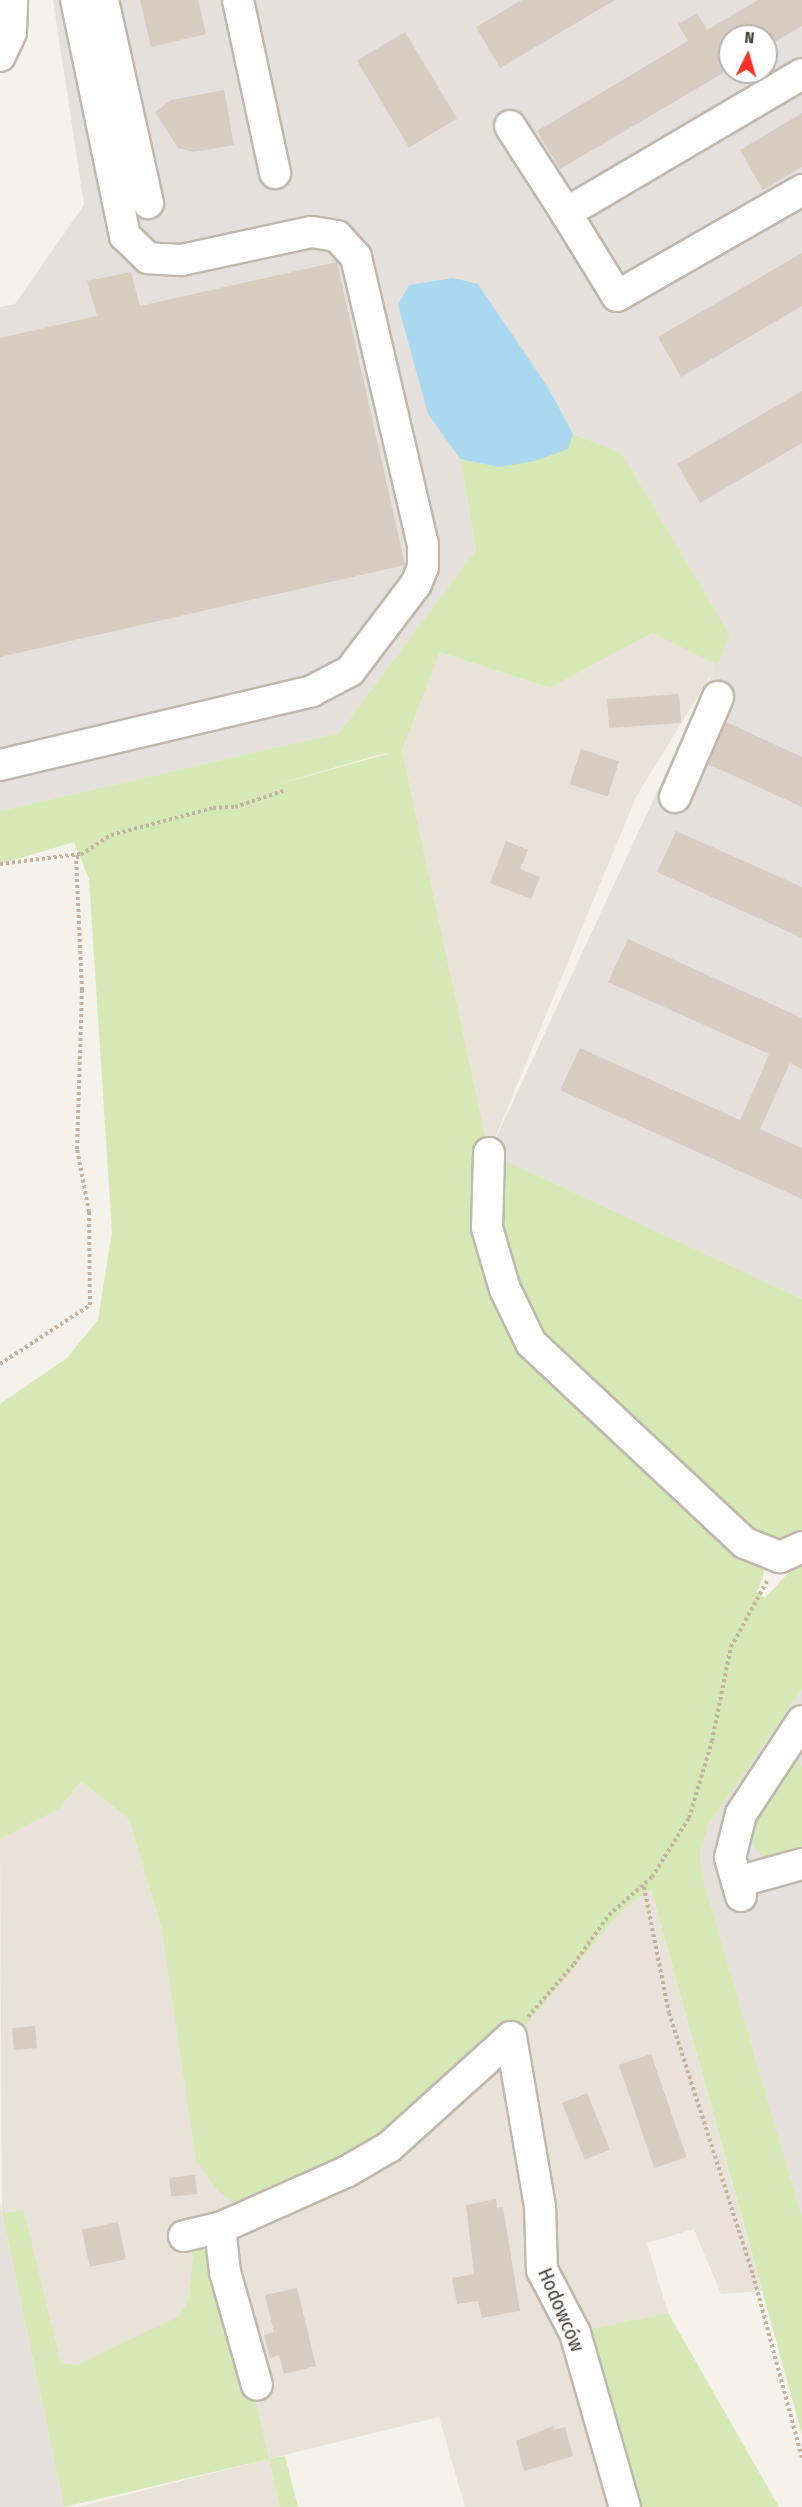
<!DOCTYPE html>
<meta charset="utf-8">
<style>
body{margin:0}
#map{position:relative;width:802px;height:2507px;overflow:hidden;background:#f5f1eb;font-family:"Fira Sans Condensed",sans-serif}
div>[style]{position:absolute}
.residential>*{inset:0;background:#e9e2d9}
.industrial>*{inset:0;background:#e5e0dc}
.green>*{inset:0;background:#d5e8b5}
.water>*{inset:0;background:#a9d8ef}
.building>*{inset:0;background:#d6ccc0;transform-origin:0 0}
.path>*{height:4px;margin-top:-2px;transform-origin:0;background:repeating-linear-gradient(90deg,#c2b29f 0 3px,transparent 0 6px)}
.roads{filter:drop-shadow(2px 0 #c0b8ad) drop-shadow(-2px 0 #c0b8ad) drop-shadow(0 2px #c0b8ad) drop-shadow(0 -2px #c0b8ad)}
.minor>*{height:30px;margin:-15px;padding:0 15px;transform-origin:15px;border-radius:15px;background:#fff}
span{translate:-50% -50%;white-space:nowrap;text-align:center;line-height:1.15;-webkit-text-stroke:4.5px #fff;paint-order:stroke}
.street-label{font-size:20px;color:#494138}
.north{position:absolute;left:718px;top:24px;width:60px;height:60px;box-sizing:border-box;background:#fff;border:2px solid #b6b3af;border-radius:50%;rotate:5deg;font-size:16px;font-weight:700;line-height:24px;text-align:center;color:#494138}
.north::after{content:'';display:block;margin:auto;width:21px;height:27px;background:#f53022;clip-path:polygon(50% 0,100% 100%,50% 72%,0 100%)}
</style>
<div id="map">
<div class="residential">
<i style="clip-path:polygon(652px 633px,717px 665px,636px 797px,489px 1153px,402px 750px,440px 652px,550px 688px)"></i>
<i style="clip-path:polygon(81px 1781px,129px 1819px,162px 1930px,509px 2057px,536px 2205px,619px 2507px,465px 2507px,439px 2417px,269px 2459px,280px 2507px,78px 2507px,269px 2459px,193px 2252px,189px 2298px,179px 2316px,77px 2366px,61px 2363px,24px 2212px,2px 2213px,0 1839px,59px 1809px)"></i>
<i style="clip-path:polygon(651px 1889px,762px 2291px,721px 2294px,694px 2229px,647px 2243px,668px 2313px,580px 2331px,555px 2285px,516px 2037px,622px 1910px)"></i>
</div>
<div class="industrial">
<i style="clip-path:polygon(evenodd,53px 0,802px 0,802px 1299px,489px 1153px,730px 635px,622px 453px,573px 434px,549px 389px,523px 353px,428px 414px,460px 459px,476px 550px,339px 733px,0 811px,0 307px,15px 304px,84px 205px,53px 0,730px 36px,766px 36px,766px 72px,730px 72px,730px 36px)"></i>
<i style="clip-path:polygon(802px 1689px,802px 2217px,702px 1875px,700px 1853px,709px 1824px)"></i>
<i style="clip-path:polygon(0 2204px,42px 2403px,64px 2507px,0 2507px)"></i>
</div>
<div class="green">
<i style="clip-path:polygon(evenodd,573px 434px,622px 453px,730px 635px,717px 665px,652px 633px,550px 688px,440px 652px,402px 750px,489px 1153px,802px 1299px,802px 1539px,762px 1562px,764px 1574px,757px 1592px,765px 1598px,802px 1558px,802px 1689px,709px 1824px,700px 1853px,702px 1875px,802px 2217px,802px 2434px,651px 1889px,622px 1910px,516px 2037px,384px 2160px,242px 2209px,218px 2191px,196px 2160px,162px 1930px,129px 1819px,81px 1781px,59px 1809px,0 1839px,0 1404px,67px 1358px,98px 1320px,112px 1232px,89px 879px,74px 842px,0 864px,0 811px,339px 733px,476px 550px,460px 459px,498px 467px,567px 449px,573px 434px,388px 753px,387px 754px,268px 787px,378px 755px,388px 753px)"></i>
<i style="clip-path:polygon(796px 1755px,802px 1768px,802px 1853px,767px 1861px,753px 1847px,754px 1819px)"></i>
<i style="clip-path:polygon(24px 2211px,61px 2363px,77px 2365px,179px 2316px,189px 2298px,193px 2252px,204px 2247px,214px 2251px,243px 2345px,269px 2459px,285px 2456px,298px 2507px,280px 2507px,269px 2459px,64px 2507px,2px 2213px)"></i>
<i style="clip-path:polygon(668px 2313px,779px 2507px,630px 2507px,580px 2331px)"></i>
</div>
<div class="water">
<i style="clip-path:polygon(453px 278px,478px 284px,549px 389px,573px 434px,568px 449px,535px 461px,498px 467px,460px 459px,428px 414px,398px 305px,409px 285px)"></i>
</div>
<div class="building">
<i style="clip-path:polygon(140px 0,198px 0,206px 34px,151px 47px)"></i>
<i style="clip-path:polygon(522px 0,615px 0,500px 68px,476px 27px)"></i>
<i style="clip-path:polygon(758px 0,802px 0,802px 26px,766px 47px,766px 36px,730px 36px,730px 69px,560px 169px,537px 131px,688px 41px,678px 24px,697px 13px,707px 30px)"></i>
<i style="left:405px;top:32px;width:101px;height:56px;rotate:59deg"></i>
<i style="clip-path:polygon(224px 90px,234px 145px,194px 152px,178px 148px,155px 112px,171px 100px)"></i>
<i style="clip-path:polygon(802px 113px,802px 167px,763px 190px,740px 150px)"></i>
<i style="clip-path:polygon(802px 253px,802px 306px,681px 377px,658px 337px)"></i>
<i style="clip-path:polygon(337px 262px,405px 565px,0 657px,0 338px,97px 316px,87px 281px,131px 272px,140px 306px)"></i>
<i style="clip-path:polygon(802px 391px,802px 443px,700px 503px,677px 464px)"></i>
<i style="left:679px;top:694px;width:29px;height:72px;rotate:86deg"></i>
<i style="clip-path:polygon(726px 722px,802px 757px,802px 807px,708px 764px)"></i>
<i style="left:581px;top:749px;width:40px;height:37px;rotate:18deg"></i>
<i style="clip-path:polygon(676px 831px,802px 887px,802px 938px,657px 872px)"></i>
<i style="clip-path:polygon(506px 841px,528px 850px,520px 869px,540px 877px,531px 899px,490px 883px)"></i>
<i style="clip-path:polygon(628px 939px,802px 1018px,802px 1069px,790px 1063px,760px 1129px,802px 1148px,802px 1199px,560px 1090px,580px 1048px,740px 1120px,761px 1074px,769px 1054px,608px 982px)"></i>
<i style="left:35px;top:2026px;width:22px;height:23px;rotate:85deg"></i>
<i style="left:651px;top:2054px;width:109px;height:34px;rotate:71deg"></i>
<i style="left:587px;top:2093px;width:61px;height:27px;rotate:68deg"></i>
<i style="left:195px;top:2175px;width:19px;height:26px;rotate:84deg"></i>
<i style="clip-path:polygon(496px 2199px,497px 2208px,503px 2207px,520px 2311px,482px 2318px,478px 2301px,457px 2304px,452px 2278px,474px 2274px,466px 2205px)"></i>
<i style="left:118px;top:2222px;width:38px;height:37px;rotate:78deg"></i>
<i style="clip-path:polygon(297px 2288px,316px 2366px,284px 2374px,279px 2355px,270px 2358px,264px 2335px,274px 2332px,265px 2295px)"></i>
<i style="clip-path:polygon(553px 2426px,554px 2430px,565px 2427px,573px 2456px,524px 2471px,516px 2441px)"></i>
</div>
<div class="path">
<i style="left:0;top:864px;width:81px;rotate:-7.1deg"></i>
<i style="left:0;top:1364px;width:108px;rotate:-33.2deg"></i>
<i style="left:90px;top:1305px;width:93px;rotate:-90.6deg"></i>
<i style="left:89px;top:1212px;width:64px;rotate:-100.8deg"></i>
<i style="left:77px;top:1149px;width:159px;rotate:-88.2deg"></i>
<i style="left:82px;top:990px;width:132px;rotate:-92.6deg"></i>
<i style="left:76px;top:858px;width:42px;rotate:-33.3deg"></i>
<i style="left:111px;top:835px;width:106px;rotate:-14.8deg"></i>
<i style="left:213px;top:808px;width:22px;rotate:-3deg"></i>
<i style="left:235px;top:807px;width:51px;rotate:-18.4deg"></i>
<i style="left:644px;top:1887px;width:128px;rotate:78.8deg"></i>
<i style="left:669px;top:2013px;width:275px;rotate:72.2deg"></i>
<i style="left:753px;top:2275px;width:189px;rotate:75deg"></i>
<i style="left:528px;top:2017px;width:70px;rotate:-49deg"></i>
<i style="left:574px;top:1964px;width:60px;rotate:-54.5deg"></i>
<i style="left:609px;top:1915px;width:57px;rotate:-41.5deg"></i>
<i style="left:652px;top:1877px;width:70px;rotate:-57.9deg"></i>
<i style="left:689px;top:1818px;width:80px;rotate:-73.4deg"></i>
<i style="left:712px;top:1741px;width:96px;rotate:-78.6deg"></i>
<i style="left:731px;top:1647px;width:77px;rotate:-61.4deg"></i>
</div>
<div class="roads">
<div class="minor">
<i style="left:103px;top:0;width:208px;rotate:77.5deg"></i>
<i style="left:238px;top:0;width:177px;rotate:77.9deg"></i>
<i style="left:0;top:56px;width:26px;rotate:-65deg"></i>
<i style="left:11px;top:32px;width:32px;rotate:-88deg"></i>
<i style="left:802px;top:74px;width:274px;rotate:149.5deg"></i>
<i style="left:566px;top:213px;width:97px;rotate:58.4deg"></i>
<i style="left:617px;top:296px;width:213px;rotate:-29.8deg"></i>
<i style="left:510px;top:126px;width:103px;rotate:57.2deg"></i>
<i style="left:0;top:765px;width:321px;rotate:-13.3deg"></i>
<i style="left:312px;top:691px;width:43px;rotate:-27.8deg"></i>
<i style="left:350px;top:671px;width:109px;rotate:-52.8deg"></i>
<i style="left:416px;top:584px;width:18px;rotate:-68deg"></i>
<i style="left:423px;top:567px;width:22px;rotate:-90deg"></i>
<i style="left:423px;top:545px;width:296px;rotate:-103.1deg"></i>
<i style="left:356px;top:257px;width:28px;rotate:-132deg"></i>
<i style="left:337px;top:236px;width:26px;rotate:-171deg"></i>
<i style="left:311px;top:232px;width:133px;rotate:167.8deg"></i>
<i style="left:181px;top:260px;width:33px;rotate:-177deg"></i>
<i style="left:148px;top:258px;width:32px;rotate:-136deg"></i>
<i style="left:125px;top:236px;width:241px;rotate:-101.7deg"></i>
<i style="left:675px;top:797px;width:109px;rotate:-66.7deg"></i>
<i style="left:489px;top:1153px;width:75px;rotate:91.5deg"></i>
<i style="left:487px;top:1228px;width:64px;rotate:73.6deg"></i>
<i style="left:505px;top:1289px;width:60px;rotate:64.3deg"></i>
<i style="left:531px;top:1343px;width:293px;rotate:43.1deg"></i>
<i style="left:745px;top:1543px;width:38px;rotate:22deg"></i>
<i style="left:780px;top:1557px;width:24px;rotate:-24deg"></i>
<i style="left:737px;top:1882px;width:67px;rotate:-15.5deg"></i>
<i style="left:741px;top:1896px;width:40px;rotate:-106deg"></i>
<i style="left:730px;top:1858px;width:45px;rotate:-76deg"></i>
<i style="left:741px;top:1814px;width:111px;rotate:-56.7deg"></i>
<i style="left:511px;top:2037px;width:171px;rotate:80.3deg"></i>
<i style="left:540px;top:2206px;width:64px;rotate:88.2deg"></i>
<i style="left:542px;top:2270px;width:71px;rotate:62.4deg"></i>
<i style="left:575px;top:2333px;width:181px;rotate:74deg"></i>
<i style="left:220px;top:2228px;width:44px;rotate:83.5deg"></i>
<i style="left:225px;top:2272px;width:117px;rotate:74.2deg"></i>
<i style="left:184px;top:2236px;width:37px;rotate:-13deg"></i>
<i style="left:220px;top:2228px;width:138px;rotate:-24deg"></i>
<i style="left:346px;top:2172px;width:50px;rotate:-30.2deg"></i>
<i style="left:389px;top:2147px;width:164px;rotate:-42deg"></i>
</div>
</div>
<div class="street-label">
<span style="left:561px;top:2310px;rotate:67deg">Hodowców</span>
</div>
<div class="north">N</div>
</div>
